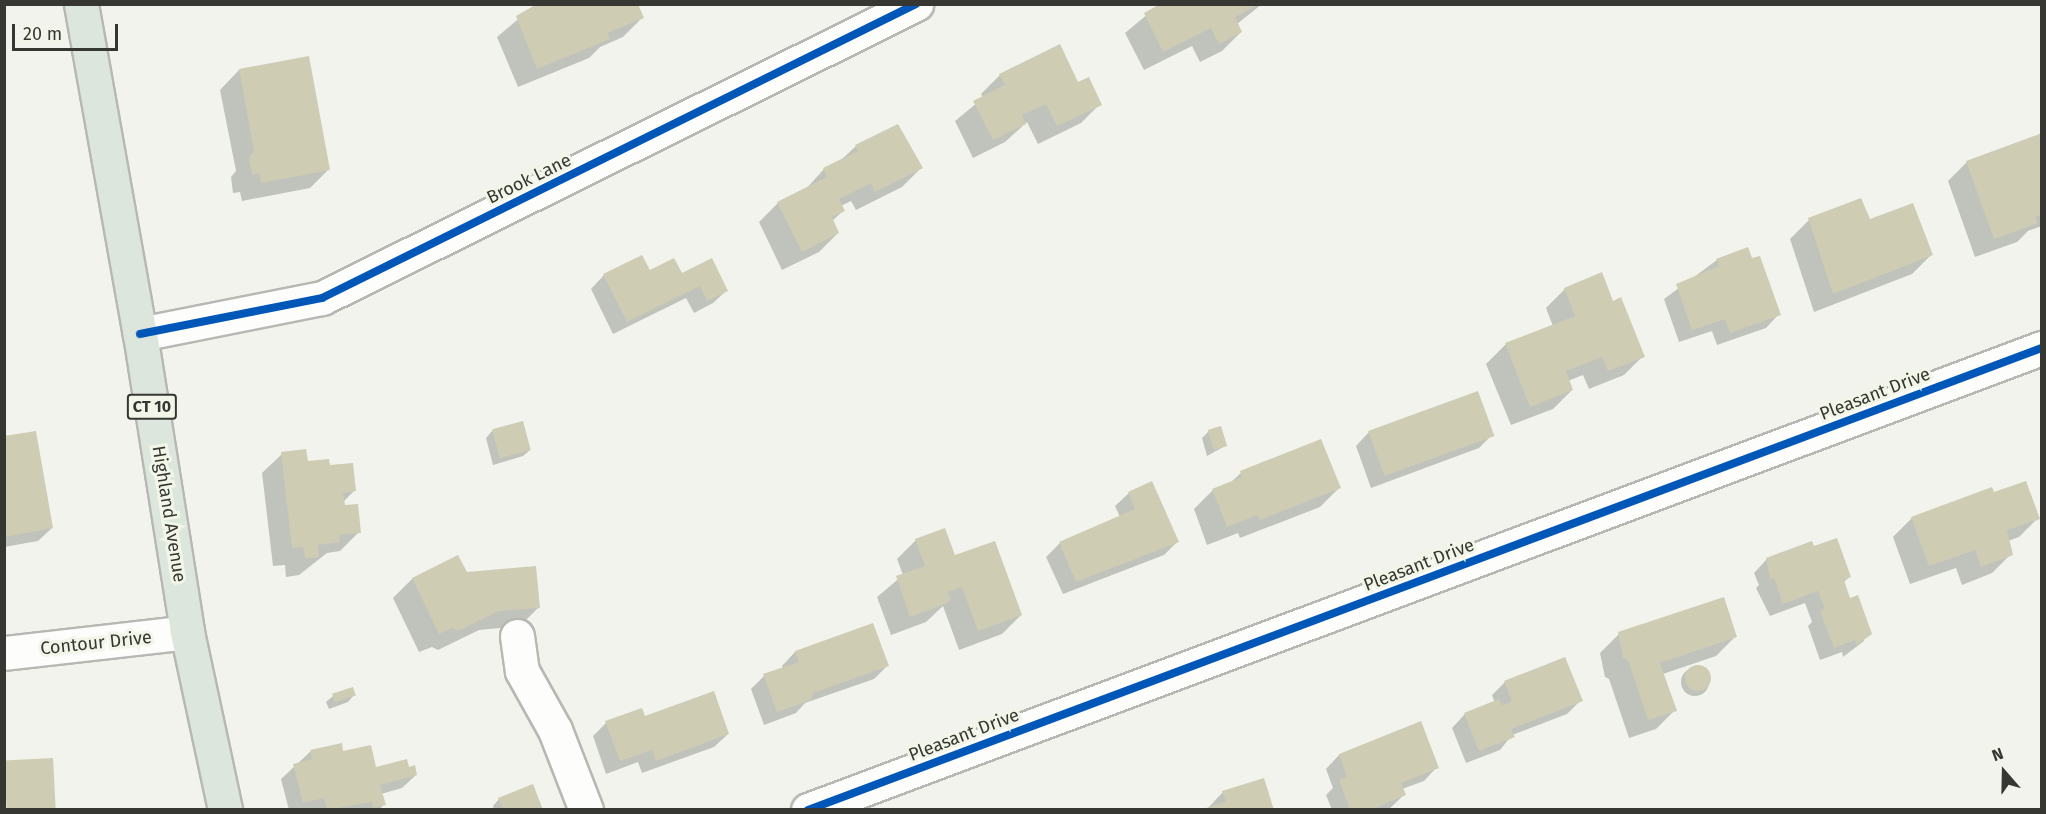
<!DOCTYPE html>
<style>
body{margin:0}
#map{position:relative;width:2046px;height:814px;overflow:hidden;background:#f1f3ec;font-family:"Fira Sans",sans-serif}
div>[style]{position:absolute}
.shadow>*{inset:0;background:#0003}
.round{border-radius:50%}
.building>*{inset:0;background:#cfccb4;transform-origin:0 0}
.roads{filter:drop-shadow(2px 0 #b7b8b3) drop-shadow(-2px 0 #b7b8b3) drop-shadow(0 2px #b7b8b3) drop-shadow(0 -2px #b7b8b3)}
.minor>*{height:33px;margin:-16.5px;padding:0 16.5px;transform-origin:16.5px;border-radius:16.5px;background:#fdfdfc}
.highway>*{height:33px;margin:-16.5px;padding:0 16.5px;transform-origin:16.5px;border-radius:16.5px;background:#dde6dc}
.cycleway>*{height:8px;margin:-4px;padding:0 4px;transform-origin:4px;border-radius:4px;background:#0057b8}
span{translate:-50% -50%;white-space:nowrap;text-align:center;line-height:1.15;-webkit-text-stroke:6px #f2f6e9;paint-order:stroke}
.shield-label span{padding:2px 4px;background:#f2f6e9;border:2px solid;border-radius:4px;-webkit-text-stroke-width:0}
.shield-label{font-size:16px;color:#363732;font-weight:700}
.street-label{font-size:18px;color:#363732}
.frame{position:absolute;inset:0;border:6px solid #363732;pointer-events:none}
.north{position:absolute;left:1974px;top:742px;width:60px;height:60px;-webkit-text-stroke:4px #f2f6e9;paint-order:stroke;rotate:340deg;font-size:16px;font-weight:700;line-height:24px;text-align:center;color:#363732}
.north::after{content:'';display:block;margin:auto;width:21px;height:27px;background:#363732;clip-path:polygon(50% 0,100% 100%,50% 72%,0 100%)}
.scale{position:absolute;left:12px;top:24px;width:106px;height:27px;box-sizing:border-box;border:3px solid #363732;border-top:0;padding-left:8px;font-size:18px;line-height:21px;white-space:nowrap;color:#363732;-webkit-text-stroke:4px #f2f6e9;paint-order:stroke}
</style>
<div id="map">
<div class="shadow">
<i style="clip-path:polygon(536px 4px,637px 4px,642px 18px,623px 37px,600px 47px,589px 58px,518px 87px,497px 37px)"></i>
<i style="clip-path:polygon(1160px 4px,1262px 4px,1237px 24px,1241px 32px,1222px 51px,1200px 62px,1192px 46px,1144px 70px,1125px 33px)"></i>
<i style="clip-path:polygon(239px 70px,329px 169px,310px 188px,242px 201px,240px 192px,233px 193px,231px 177px,236px 171px,220px 90px)"></i>
<i style="clip-path:polygon(1000px 75px,1078px 84px,1100px 104px,1081px 123px,1038px 144px,1027px 122px,1005px 142px,973px 158px,955px 121px,983px 98px,981px 94px)"></i>
<i style="clip-path:polygon(2042px 134px,2042px 226px,2028px 231px,2017px 242px,1975px 257px,1948px 181px,1967px 162px)"></i>
<i style="clip-path:polygon(856px 146px,921px 168px,902px 187px,856px 210px,851px 201px,841px 206px,843px 211px,832px 221px,838px 233px,819px 252px,782px 270px,759px 222px,778px 203px,805px 190px,824px 169px,841px 160px)"></i>
<i style="clip-path:polygon(1809px 220px,1931px 255px,1912px 274px,1814px 312px,1790px 239px)"></i>
<i style="clip-path:polygon(1717px 260px,1779px 314px,1766px 328px,1717px 345px,1712px 331px,1679px 342px,1664px 299px)"></i>
<i style="clip-path:polygon(649px 272px,681px 275px,727px 290px,713px 303px,694px 313px,686px 298px,613px 334px,591px 289px,604px 275px)"></i>
<i style="clip-path:polygon(1565px 289px,1613px 303px,1643px 356px,1624px 375px,1589px 389px,1583px 375px,1568px 381px,1572px 390px,1553px 409px,1511px 425px,1486px 364px,1505px 345px,1553px 326px,1546px 308px)"></i>
<i style="clip-path:polygon(492px 431px,530px 450px,523px 456px,493px 465px,486px 438px)"></i>
<i style="clip-path:polygon(1209px 431px,1225px 446px,1207px 456px,1202px 438px)"></i>
<i style="clip-path:polygon(1369px 432px,1492px 435px,1479px 448px,1371px 488px,1356px 446px)"></i>
<i style="clip-path:polygon(4px 437px,52px 528px,38px 541px,4px 547px)"></i>
<i style="clip-path:polygon(282px 454px,329px 467px,354px 491px,343px 502px,359px 532px,340px 551px,327px 553px,299px 575px,286px 577px,285px 565px,273px 566px,262px 473px)"></i>
<i style="clip-path:polygon(1241px 473px,1339px 488px,1320px 507px,1240px 538px,1238px 533px,1207px 545px,1194px 509px,1213px 490px,1230px 483px)"></i>
<i style="clip-path:polygon(1129px 493px,1177px 542px,1164px 555px,1063px 594px,1046px 557px,1060px 543px,1120px 517px,1115px 506px)"></i>
<i style="clip-path:polygon(1912px 518px,2038px 518px,2019px 537px,2008px 541px,2011px 554px,1992px 573px,1962px 585px,1956px 568px,1910px 584px,1893px 537px)"></i>
<i style="clip-path:polygon(916px 540px,954px 557px,1021px 615px,1002px 634px,959px 650px,943px 606px,926px 622px,891px 635px,877px 597px,903px 575px,897px 559px)"></i>
<i style="clip-path:polygon(1813px 548px,1849px 577px,1843px 583px,1864px 641px,1843px 657px,1842px 652px,1820px 660px,1808px 626px,1812px 622px,1805px 603px,1770px 616px,1756px 588px,1759px 585px,1754px 573px,1767px 559px)"></i>
<i style="clip-path:polygon(458px 557px,466px 574px,539px 607px,520px 626px,479px 630px,438px 650px,432px 647px,419px 652px,393px 598px,412px 579px)"></i>
<i style="clip-path:polygon(872px 625px,887px 666px,874px 679px,805px 703px,796px 713px,764px 725px,751px 689px,764px 676px,783px 669px,782px 666px,795px 652px)"></i>
<i style="clip-path:polygon(1619px 634px,1736px 636px,1716px 656px,1663px 674px,1675px 710px,1656px 729px,1629px 738px,1609px 679px,1605px 677px,1600px 653px)"></i>
<i class="round" style="left:1681px;top:668px;width:28px;height:28px"></i>
<i style="clip-path:polygon(1505px 682px,1581px 700px,1567px 714px,1512px 735px,1500px 750px,1466px 763px,1452px 728px,1465px 714px,1495px 703px,1492px 695px)"></i>
<i style="clip-path:polygon(354px 695px,348px 702px,329px 709px,326px 702px,333px 696px)"></i>
<i style="clip-path:polygon(644px 718px,728px 734px,714px 747px,642px 773px,638px 762px,606px 774px,593px 736px,606px 723px)"></i>
<i style="clip-path:polygon(1420px 723px,1437px 767px,1424px 781px,1402px 789px,1404px 795px,1388px 810px,1332px 810px,1326px 795px,1333px 788px,1326px 769px,1339px 755px)"></i>
<i style="clip-path:polygon(310px 752px,342px 753px,375px 768px,408px 769px,416px 775px,402px 788px,381px 794px,384px 804px,379px 810px,289px 810px,281px 779px)"></i>
<i style="clip-path:polygon(1223px 792px,1272px 810px,1207px 809px)"></i>
<i style="clip-path:polygon(499px 799px,541px 810px,494px 810px,493px 806px)"></i>
</div>
<div class="building">
<i style="clip-path:polygon(537px 4px,638px 4px,644px 18px,607px 33px,610px 39px,537px 69px,516px 16px)"></i>
<i style="clip-path:polygon(1160px 4px,1260px 4px,1235px 17px,1242px 32px,1219px 44px,1211px 28px,1163px 52px,1144px 13px)"></i>
<i style="clip-path:polygon(1060px 44px,1078px 82px,1089px 77px,1102px 105px,1057px 126px,1046px 104px,1022px 115px,1026px 124px,993px 140px,973px 101px,1005px 85px,999px 74px)"></i>
<i style="clip-path:polygon(309px 56px,330px 170px,261px 183px,259px 173px,252px 175px,249px 157px,254px 151px,239px 69px)"></i>
<i style="clip-path:polygon(898px 124px,923px 168px,875px 192px,871px 183px,839px 199px,845px 211px,832px 217px,839px 233px,802px 252px,777px 202px,827px 177px,823px 168px,858px 151px,855px 145px)"></i>
<i style="clip-path:polygon(2042px 133px,2042px 215px,2035px 217px,2038px 223px,1994px 239px,1966px 161px)"></i>
<i style="clip-path:polygon(1861px 198px,1870px 219px,1913px 203px,1933px 255px,1833px 294px,1808px 218px)"></i>
<i style="clip-path:polygon(1748px 247px,1752px 258px,1760px 256px,1781px 315px,1730px 333px,1725px 319px,1692px 330px,1676px 284px,1719px 266px,1716px 259px)"></i>
<i style="clip-path:polygon(642px 255px,650px 270px,674px 258px,682px 273px,712px 258px,728px 291px,707px 301px,700px 286px,627px 322px,603px 274px)"></i>
<i style="clip-path:polygon(1602px 272px,1613px 301px,1621px 297px,1645px 357px,1608px 371px,1602px 357px,1566px 371px,1573px 390px,1530px 407px,1505px 343px,1575px 316px,1564px 288px)"></i>
<i style="left:1478px;top:391px;width:48px;height:117px;rotate:70deg"></i>
<i style="left:523px;top:421px;width:30px;height:32px;rotate:75deg"></i>
<i style="left:1221px;top:426px;width:21px;height:14px;rotate:73deg"></i>
<i style="clip-path:polygon(36px 431px,53px 528px,4px 537px,4px 436px)"></i>
<i style="clip-path:polygon(1321px 439px,1341px 488px,1260px 520px,1257px 515px,1227px 527px,1212px 489px,1242px 477px,1240px 471px)"></i>
<i style="clip-path:polygon(306px 449px,308px 461px,329px 459px,330px 465px,353px 463px,356px 491px,343px 493px,345px 505px,358px 504px,361px 533px,339px 535px,340px 542px,318px 545px,319px 557px,305px 558px,303px 547px,292px 548px,281px 452px)"></i>
<i style="clip-path:polygon(1152px 481px,1179px 542px,1076px 582px,1059px 542px,1135px 509px,1128px 492px)"></i>
<i style="clip-path:polygon(2026px 481px,2040px 519px,2007px 530px,2013px 555px,1981px 567px,1975px 550px,1929px 566px,1911px 517px,1992px 487px,1994px 492px)"></i>
<i style="clip-path:polygon(945px 528px,955px 555px,995px 541px,1022px 615px,978px 631px,962px 587px,948px 592px,951px 600px,947px 603px,910px 617px,896px 576px,925px 566px,915px 539px)"></i>
<i style="clip-path:polygon(1837px 538px,1851px 577px,1844px 580px,1850px 598px,1858px 595px,1872px 634px,1857px 645px,1855px 640px,1834px 648px,1820px 611px,1825px 609px,1818px 591px,1783px 604px,1774px 578px,1770px 579px,1766px 558px,1812px 541px,1814px 546px)"></i>
<i style="clip-path:polygon(458px 555px,467px 572px,536px 566px,540px 608px,499px 611px,458px 631px,452px 628px,439px 634px,412px 578px)"></i>
<i style="clip-path:polygon(1724px 597px,1737px 637px,1660px 663px,1677px 711px,1648px 720px,1628px 660px,1623px 658px,1618px 632px)"></i>
<i style="clip-path:polygon(873px 623px,889px 666px,813px 693px,811px 700px,777px 712px,763px 674px,799px 662px,795px 651px)"></i>
<i style="clip-path:polygon(1565px 657px,1583px 701px,1511px 729px,1515px 737px,1479px 751px,1464px 713px,1499px 699px,1502px 706px,1512px 701px,1504px 681px)"></i>
<i class="round" style="left:1685px;top:665px;width:26px;height:26px"></i>
<i style="left:353px;top:687px;width:9px;height:22px;rotate:72deg"></i>
<i style="clip-path:polygon(714px 691px,729px 734px,656px 761px,652px 750px,620px 761px,605px 721px,642px 708px,645px 716px)"></i>
<i style="clip-path:polygon(1421px 721px,1439px 768px,1401px 783px,1406px 795px,1371px 810px,1350px 810px,1339px 780px,1347px 777px,1339px 754px)"></i>
<i style="clip-path:polygon(342px 743px,343px 751px,371px 745px,376px 767px,407px 759px,409px 767px,415px 765px,417px 775px,380px 785px,386px 805px,373px 808px,372px 802px,327px 810px,324px 798px,303px 803px,293px 764px,312px 759px,310px 750px)"></i>
<i style="left:53px;top:758px;width:51px;height:49px;rotate:87deg"></i>
<i style="clip-path:polygon(1264px 778px,1274px 810px,1201px 810px,1226px 801px,1222px 791px)"></i>
<i style="clip-path:polygon(533px 784px,543px 810px,503px 810px,498px 798px)"></i>
</div>
<div class="roads">
<div class="minor">
<i style="left:140px;top:334px;width:186px;rotate:-11.2deg"></i>
<i style="left:322px;top:298px;width:663px;rotate:-26.33deg"></i>
<i style="left:517px;top:636px;width:35px;rotate:82deg"></i>
<i style="left:522px;top:671px;width:68px;rotate:60.8deg"></i>
<i style="left:555px;top:730px;width:86px;rotate:68.8deg"></i>
<i style="left:4px;top:653px;width:184px;rotate:-6.5deg"></i>
<i style="left:808px;top:810px;width:1318px;rotate:-20.53deg"></i>
</div>
<div class="highway">
<i style="left:81px;top:4px;width:335px;rotate:79.9deg"></i>
<i style="left:140px;top:334px;width:302px;rotate:81deg"></i>
<i style="left:187px;top:632px;width:182px;rotate:77.9deg"></i>
</div>
</div>
<div class="cycleway">
<i style="left:140px;top:334px;width:186px;rotate:-11.2deg"></i>
<i style="left:322px;top:298px;width:663px;rotate:-26.33deg"></i>
<i style="left:808px;top:810px;width:1318px;rotate:-20.53deg"></i>
</div>
<div class="shield-label">
<span style="left:152px;top:407px">CT 10</span>
</div>
<div class="street-label">
<span style="left:529px;top:179px;rotate:-26deg">Brook Lane</span>
<span style="left:1875px;top:394px;rotate:-21deg">Pleasant Drive</span>
<span style="left:169px;top:514px;rotate:81deg">Highland Avenue</span>
<span style="left:1419px;top:565px;rotate:-21deg">Pleasant Drive</span>
<span style="left:96px;top:643px;rotate:-6deg">Contour Drive</span>
<span style="left:964px;top:735px;rotate:-21deg">Pleasant Drive</span>
</div>
<div class="frame"></div>
<div class="north">N</div>
<div class="scale">20 m</div>
</div>
